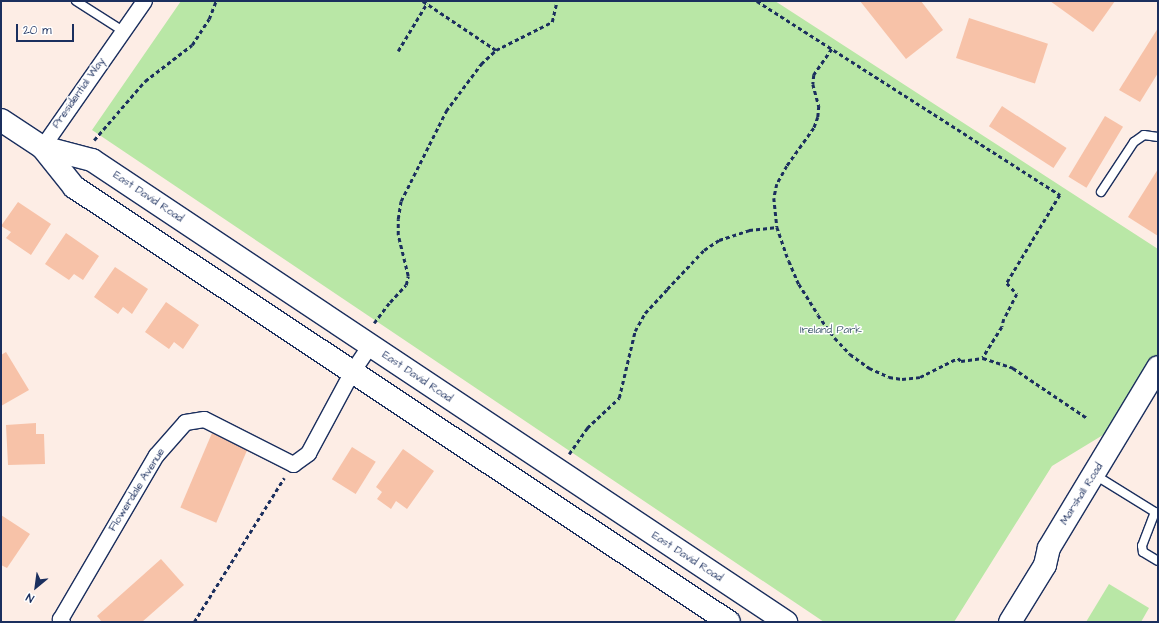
<!DOCTYPE html>
<style>
body{margin:0}
#map{position:relative;width:1159px;height:623px;overflow:hidden;background:#fdede5;font-family:"Architects Daughter",sans-serif}
div>[style]{position:absolute}
.green>*{inset:0;background:#b9e7a6}
.building>*{inset:0;background:#f7c2a8;transform-origin:0 0}
.path>*{height:2.5px;margin-top:-1.25px;transform-origin:0;background:repeating-linear-gradient(90deg,#1b2f5e 0 4px,transparent 0 7px)}
.roads{filter:drop-shadow(1px 0 #1b2f5e) drop-shadow(-1px 0 #1b2f5e) drop-shadow(0 1px #1b2f5e) drop-shadow(0 -1px #1b2f5e)}
.lane>*{height:8px;margin:-4px;padding:0 4px;transform-origin:4px;border-radius:4px;background:#fff}
.street>*{height:15px;margin:-7.5px;padding:0 7.5px;transform-origin:7.5px;border-radius:7.5px;background:#fff}
.secondary>*{height:22px;margin:-11px;padding:0 11px;transform-origin:11px;border-radius:11px;background:#fff}
span{translate:-50% -50%;white-space:nowrap;text-align:center;line-height:1.15;-webkit-text-stroke:3px #fff;paint-order:stroke}
.street-label{font-size:11px;color:#1b2f5e}
.park-label{font-size:11px;color:#425d70}
.frame{position:absolute;inset:0;border:2px solid #1b2f5e;pointer-events:none}
.north{position:absolute;left:16px;top:567px;width:40px;height:40px;-webkit-text-stroke:3px #fff;paint-order:stroke;rotate:209deg;font-size:11px;font-weight:700;line-height:16px;text-align:center;color:#1b2f5e}
.north::after{content:'';display:block;margin:auto;width:14px;height:18px;background:#1b2f5e;clip-path:polygon(50% 0,100% 100%,50% 72%,0 100%)}
.scale{position:absolute;left:16px;top:24px;width:58px;height:18px;box-sizing:border-box;border:2px solid #1b2f5e;border-top:0;padding-left:5px;font-size:12px;line-height:14px;white-space:nowrap;color:#1b2f5e;-webkit-text-stroke:3px #fff;paint-order:stroke}
</style>
<div id="map">
<div class="green">
<i style="clip-path:polygon(181px 1px,775px 1px,1158px 249px,1158px 367px,1126px 421px,1052px 466px,954px 622px,824px 622px,92px 130px)"></i>
<i style="clip-path:polygon(1109px 584px,1149px 608px,1141px 622px,1086px 622px)"></i>
</div>
<div class="building">
<i style="clip-path:polygon(860px 1px,921px 1px,943px 30px,906px 59px)"></i>
<i style="clip-path:polygon(1050px 1px,1115px 1px,1093px 32px)"></i>
<i style="left:969px;top:18px;width:83px;height:42px;rotate:18deg"></i>
<i style="clip-path:polygon(1158px 28px,1158px 73px,1140px 102px,1119px 90px)"></i>
<i style="left:1002px;top:106px;width:77px;height:24px;rotate:33deg"></i>
<i style="left:1105px;top:116px;width:21px;height:71px;rotate:31deg"></i>
<i style="clip-path:polygon(1158px 169px,1158px 236px,1128px 217px)"></i>
<i style="clip-path:polygon(18px 202px,51px 224px,31px 255px,6px 238px,11px 232px,1px 226px)"></i>
<i style="clip-path:polygon(66px 233px,99px 256px,83px 280px,74px 274px,69px 280px,45px 264px)"></i>
<i style="clip-path:polygon(115px 267px,148px 289px,132px 314px,123px 307px,118px 314px,94px 297px)"></i>
<i style="clip-path:polygon(166px 302px,199px 325px,183px 349px,174px 342px,169px 349px,145px 332px)"></i>
<i style="clip-path:polygon(6px 352px,29px 390px,1px 406px,1px 355px)"></i>
<i style="clip-path:polygon(36px 423px,36px 434px,44px 434px,45px 464px,8px 465px,6px 425px)"></i>
<i style="left:212px;top:433px;width:39px;height:81px;rotate:23deg"></i>
<i style="left:352px;top:447px;width:28px;height:38px;rotate:32deg"></i>
<i style="clip-path:polygon(403px 449px,434px 471px,407px 509px,396px 501px,391px 509px,377px 499px,382px 492px,376px 487px)"></i>
<i style="clip-path:polygon(1px 515px,30px 534px,7px 568px,1px 565px)"></i>
<i style="clip-path:polygon(161px 559px,184px 585px,142px 622px,102px 622px,97px 616px)"></i>
</div>
<div class="path">
<i style="left:423px;top:1px;width:88px;rotate:33.9deg"></i>
<i style="left:496px;top:50px;width:63px;rotate:-26.6deg"></i>
<i style="left:552px;top:22px;width:22px;rotate:-77deg"></i>
<i style="left:757px;top:1px;width:360px;rotate:32.6deg"></i>
<i style="left:1060px;top:195px;width:103px;rotate:121.1deg"></i>
<i style="left:1007px;top:283px;width:15px;rotate:48deg"></i>
<i style="left:1017px;top:294px;width:28px;rotate:117deg"></i>
<i style="left:1004px;top:319px;width:8px;rotate:104deg"></i>
<i style="left:1002px;top:327px;width:36px;rotate:122deg"></i>
<i style="left:832px;top:49px;width:32px;rotate:125deg"></i>
<i style="left:814px;top:75px;width:9px;rotate:96deg"></i>
<i style="left:813px;top:84px;width:23px;rotate:75deg"></i>
<i style="left:819px;top:106px;width:11px;rotate:95deg"></i>
<i style="left:818px;top:117px;width:12px;rotate:110deg"></i>
<i style="left:814px;top:128px;width:47px;rotate:125.4deg"></i>
<i style="left:787px;top:166px;width:21px;rotate:119deg"></i>
<i style="left:777px;top:184px;width:14px;rotate:102deg"></i>
<i style="left:774px;top:198px;width:29px;rotate:84deg"></i>
<i style="left:777px;top:227px;width:36px;rotate:71deg"></i>
<i style="left:789px;top:261px;width:25px;rotate:67deg"></i>
<i style="left:799px;top:284px;width:36px;rotate:58deg"></i>
<i style="left:818px;top:315px;width:29px;rotate:54deg"></i>
<i style="left:835px;top:338px;width:22px;rotate:47deg"></i>
<i style="left:850px;top:354px;width:24px;rotate:36deg"></i>
<i style="left:869px;top:368px;width:22px;rotate:24deg"></i>
<i style="left:889px;top:377px;width:13px;rotate:9deg"></i>
<i style="left:902px;top:379px;width:18px;rotate:-6deg"></i>
<i style="left:920px;top:377px;width:42px;rotate:-26.6deg"></i>
<i style="left:958px;top:358px;width:4px;rotate:45deg"></i>
<i style="left:961px;top:361px;width:22px;rotate:-8deg"></i>
<i style="left:983px;top:358px;width:32px;rotate:18deg"></i>
<i style="left:1013px;top:368px;width:89px;rotate:34deg"></i>
<i style="left:398px;top:51px;width:56px;rotate:-58.9deg"></i>
<i style="left:94px;top:140px;width:78px;rotate:-49.2deg"></i>
<i style="left:145px;top:81px;width:59px;rotate:-37.5deg"></i>
<i style="left:192px;top:45px;width:31px;rotate:-57deg"></i>
<i style="left:209px;top:19px;width:19px;rotate:-69deg"></i>
<i style="left:374px;top:323px;width:26px;rotate:-53deg"></i>
<i style="left:390px;top:302px;width:23px;rotate:-47deg"></i>
<i style="left:406px;top:285px;width:9px;rotate:-77deg"></i>
<i style="left:408px;top:276px;width:42px;rotate:-103.7deg"></i>
<i style="left:398px;top:235px;width:16px;rotate:-90deg"></i>
<i style="left:398px;top:219px;width:18px;rotate:-81deg"></i>
<i style="left:401px;top:201px;width:101px;rotate:-63.4deg"></i>
<i style="left:446px;top:111px;width:59px;rotate:-53.3deg"></i>
<i style="left:481px;top:64px;width:21px;rotate:-43deg"></i>
<i style="left:569px;top:454px;width:32px;rotate:-55deg"></i>
<i style="left:587px;top:428px;width:44px;rotate:-43.2deg"></i>
<i style="left:619px;top:398px;width:69px;rotate:-76.6deg"></i>
<i style="left:635px;top:331px;width:21px;rotate:-61deg"></i>
<i style="left:645px;top:313px;width:33px;rotate:-47deg"></i>
<i style="left:667px;top:289px;width:54px;rotate:-46.5deg"></i>
<i style="left:704px;top:250px;width:18px;rotate:-34deg"></i>
<i style="left:719px;top:240px;width:32px;rotate:-18deg"></i>
<i style="left:749px;top:230px;width:28px;rotate:-6deg"></i>
<i style="left:194px;top:622px;width:170px;rotate:-58deg"></i>
</div>
<div class="roads">
<div class="lane">
<i style="left:76px;top:1px;width:56px;rotate:32.6deg"></i>
<i style="left:1101px;top:192px;width:60px;rotate:-56.6deg"></i>
<i style="left:1134px;top:142px;width:12px;rotate:-35deg"></i>
<i style="left:1144px;top:135px;width:14px;rotate:8deg"></i>
<i style="left:1095px;top:475px;width:70px;rotate:31.7deg"></i>
<i style="left:1155px;top:512px;width:36px;rotate:111deg"></i>
<i style="left:1142px;top:546px;width:6px;rotate:81deg"></i>
<i style="left:1143px;top:552px;width:17px;rotate:31deg"></i>
</div>
<div class="street">
<i style="left:42px;top:147px;width:178px;rotate:-55.1deg"></i>
<i style="left:62px;top:622px;width:4px;rotate:-124deg"></i>
<i style="left:60px;top:619px;width:190px;rotate:-59.7deg"></i>
<i style="left:156px;top:455px;width:44px;rotate:-48.7deg"></i>
<i style="left:185px;top:422px;width:19px;rotate:-9deg"></i>
<i style="left:204px;top:419px;width:100px;rotate:26.8deg"></i>
<i style="left:293px;top:464px;width:19px;rotate:-36deg"></i>
<i style="left:308px;top:453px;width:91px;rotate:-61.7deg"></i>
<i style="left:351px;top:373px;width:34px;rotate:-56deg"></i>
</div>
<div class="secondary">
<i style="left:1px;top:120px;width:49px;rotate:33.4deg"></i>
<i style="left:42px;top:147px;width:52px;rotate:14.6deg"></i>
<i style="left:92px;top:160px;width:834px;rotate:33.65deg"></i>
<i style="left:42px;top:147px;width:51px;rotate:51.3deg"></i>
<i style="left:74px;top:187px;width:786px;rotate:33.59deg"></i>
<i style="left:1010px;top:622px;width:67px;rotate:-58.4deg"></i>
<i style="left:1045px;top:565px;width:17px;rotate:-77deg"></i>
<i style="left:1049px;top:548px;width:211px;rotate:-58.9deg"></i>
</div>
</div>
<div class="street-label">
<span style="left:79px;top:93px;rotate:-55deg">Presidential Way</span>
<span style="left:148px;top:197px;rotate:34deg">East David Road</span>
<span style="left:417px;top:377px;rotate:34deg">East David Road</span>
<span style="left:137px;top:490px;rotate:-58deg">Flowerdale Avenue</span>
<span style="left:1082px;top:494px;rotate:-58deg">Marshall Road</span>
<span style="left:687px;top:557px;rotate:33deg">East David Road</span>
</div>
<div class="park-label">
<span style="left:831px;top:330px">Ireland Park</span>
</div>
<div class="frame"></div>
<div class="north">N</div>
<div class="scale">20 m</div>
</div>
